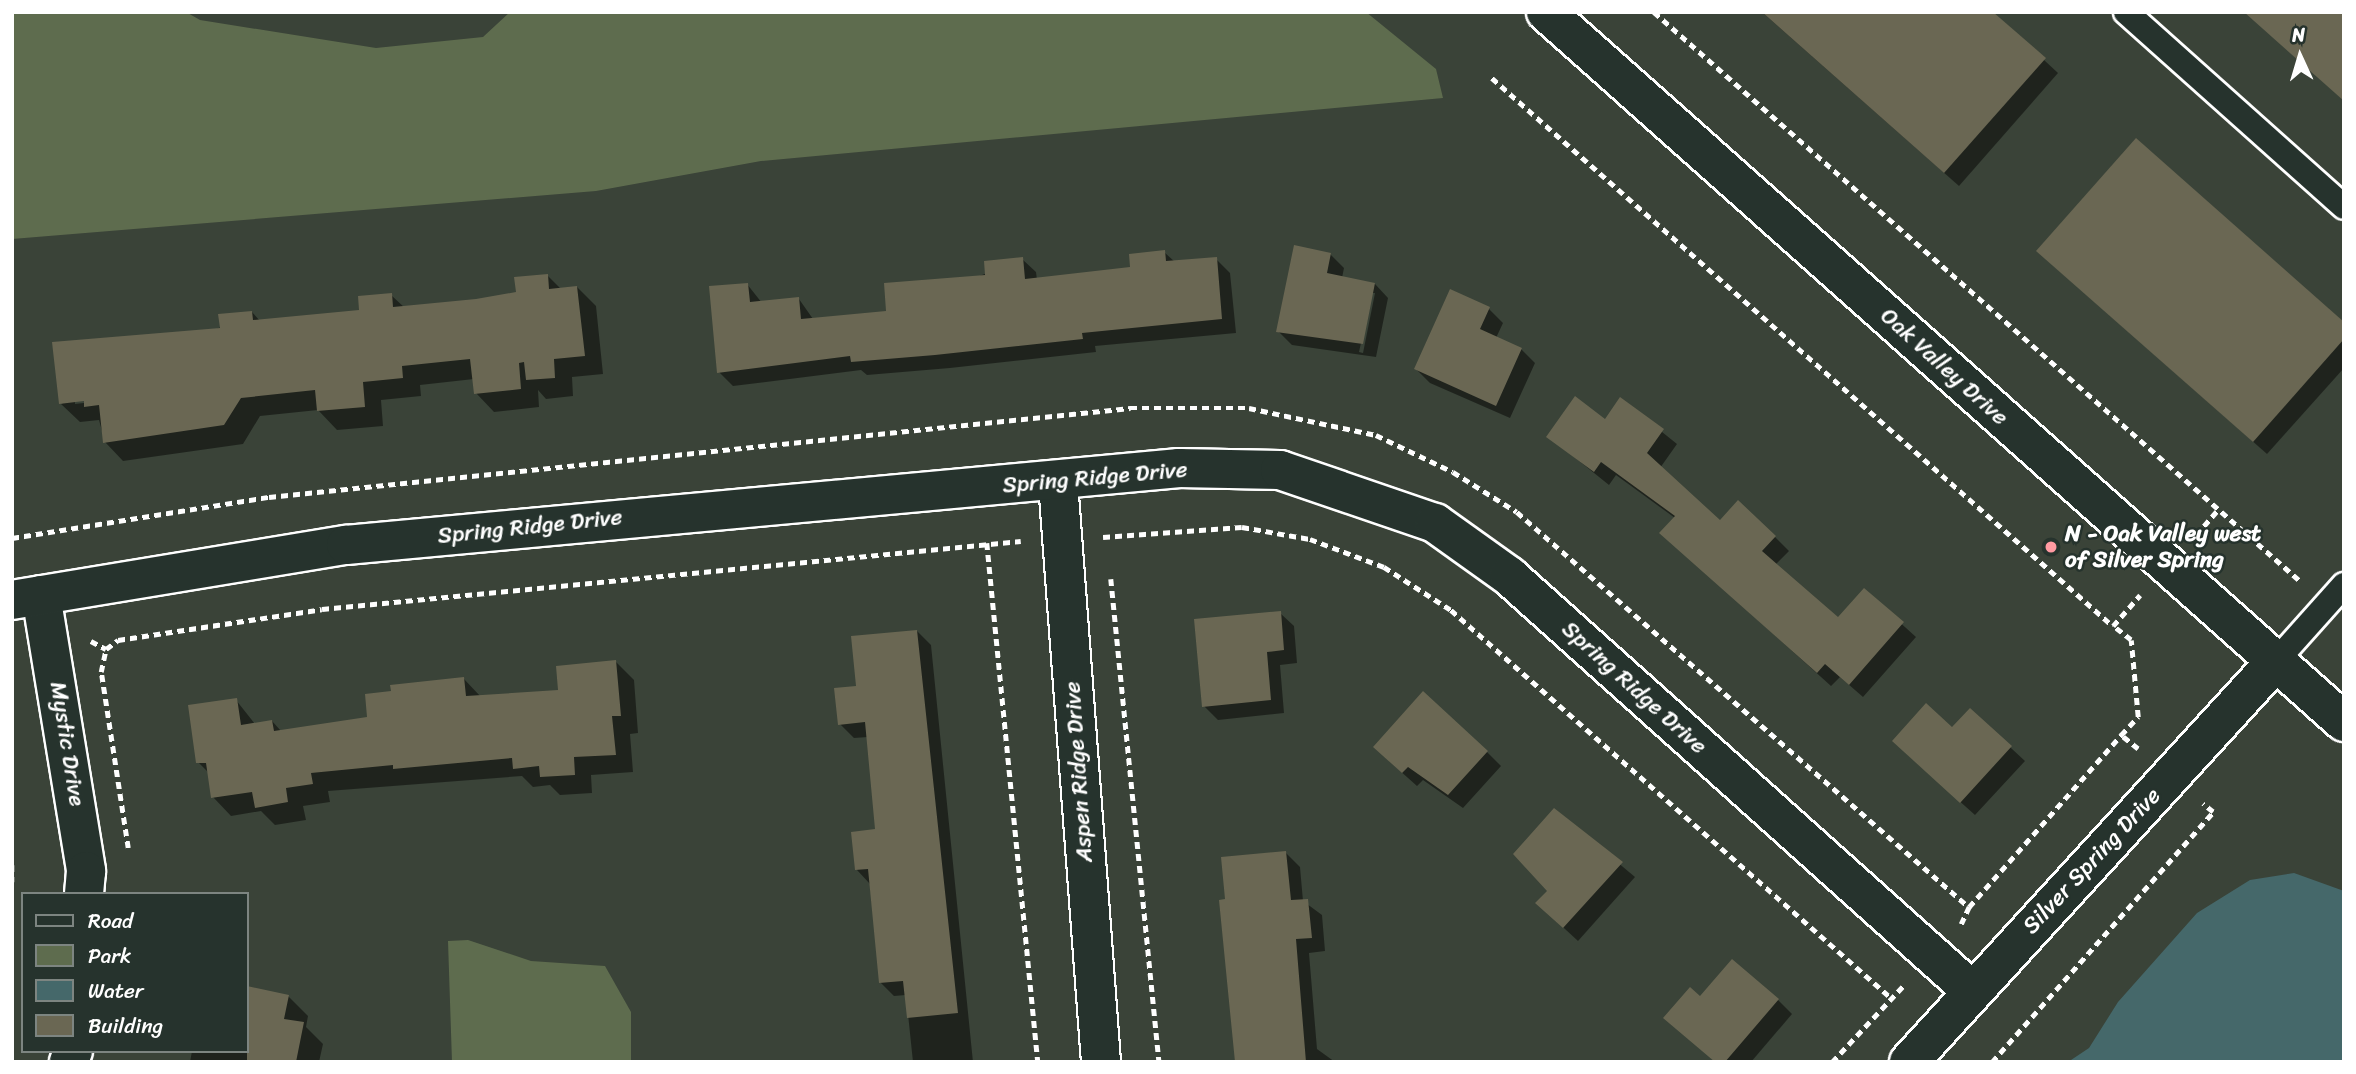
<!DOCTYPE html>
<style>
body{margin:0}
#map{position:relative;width:2356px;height:1074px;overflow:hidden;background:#3a4338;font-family:Sriracha,sans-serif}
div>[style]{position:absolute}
.green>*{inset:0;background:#5e6c4e}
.water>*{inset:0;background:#45686a}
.shadow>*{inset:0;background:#0007}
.building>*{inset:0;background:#6a6753}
.path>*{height:4.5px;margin-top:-2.25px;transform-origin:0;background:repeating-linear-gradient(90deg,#fff 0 7px,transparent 0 12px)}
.roads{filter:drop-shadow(2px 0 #fff) drop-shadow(-2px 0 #fff) drop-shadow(0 2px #fff) drop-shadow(0 -2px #fff)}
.lane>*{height:24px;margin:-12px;padding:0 12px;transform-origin:12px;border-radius:12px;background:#26332d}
.street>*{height:38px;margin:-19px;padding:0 19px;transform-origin:19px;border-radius:19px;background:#26332d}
.secondary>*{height:38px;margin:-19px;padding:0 19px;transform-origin:19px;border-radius:19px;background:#26332d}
.dots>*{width:19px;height:19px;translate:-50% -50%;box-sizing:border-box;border:4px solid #26332d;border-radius:50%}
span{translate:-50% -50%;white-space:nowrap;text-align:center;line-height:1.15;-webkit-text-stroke:5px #26332d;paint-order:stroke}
.street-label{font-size:23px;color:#fff}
.poi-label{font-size:23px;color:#fff;font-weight:700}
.left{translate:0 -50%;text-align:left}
.frame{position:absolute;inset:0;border:14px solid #fff;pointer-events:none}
.legend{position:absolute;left:21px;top:892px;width:228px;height:161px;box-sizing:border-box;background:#26332d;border:2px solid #7d8581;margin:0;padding:9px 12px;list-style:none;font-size:21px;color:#fff}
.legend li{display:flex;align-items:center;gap:14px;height:35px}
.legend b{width:35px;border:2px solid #7d8581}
.north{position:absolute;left:2265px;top:21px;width:70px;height:70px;-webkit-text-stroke:5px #26332d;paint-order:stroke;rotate:356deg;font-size:19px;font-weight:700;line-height:28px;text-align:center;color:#fff}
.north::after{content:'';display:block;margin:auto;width:24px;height:32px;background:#fff;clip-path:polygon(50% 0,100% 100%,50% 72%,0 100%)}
</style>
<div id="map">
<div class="green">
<i style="clip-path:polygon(12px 12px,186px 12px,200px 20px,376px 48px,483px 37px,510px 12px,1366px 12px,1436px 69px,1443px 98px,761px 161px,596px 191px,12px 239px)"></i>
<i style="clip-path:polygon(468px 940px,531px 961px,605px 966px,631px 1012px,631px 1062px,452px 1062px,448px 941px)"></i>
</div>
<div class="water">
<i style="clip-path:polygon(2294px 873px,2344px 891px,2344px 1062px,2068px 1062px,2089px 1048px,2118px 1002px,2197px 913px,2250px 880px)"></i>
</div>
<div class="shadow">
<i style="clip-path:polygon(1762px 12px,2044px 60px,2058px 73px,1959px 186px)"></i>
<i style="clip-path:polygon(1164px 252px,1175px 262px,1216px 259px,1230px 273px,1236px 333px,1095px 346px,1096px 352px,950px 368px,867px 375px,861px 370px,733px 386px,719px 372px,747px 284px,762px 303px,799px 299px,813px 319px,888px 313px,1022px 259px,1036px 272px,1037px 280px,1132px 269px)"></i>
<i style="clip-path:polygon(evenodd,1330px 254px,1344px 268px,1342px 278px,1375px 284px,1388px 298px,1376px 357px,1292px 345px,1278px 331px,1330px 254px,1372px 293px,1375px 293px,1363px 353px,1359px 352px,1372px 293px)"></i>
<i style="clip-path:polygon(2052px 264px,2344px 325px,2344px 368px,2267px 454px)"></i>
<i style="clip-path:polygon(evenodd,548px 276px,561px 289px,577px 287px,596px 306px,603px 374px,572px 377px,573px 396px,546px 399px,538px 390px,539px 407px,494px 412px,476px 393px,474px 379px,420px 385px,421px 396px,381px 400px,383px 426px,337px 430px,318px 410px,260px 416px,243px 444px,123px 461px,105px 442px,99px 420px,80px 422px,61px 404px,252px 312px,260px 321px,361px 312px,391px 295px,405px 308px,476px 301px,518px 294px,548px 276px,92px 398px,92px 402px,75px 404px,75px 401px,92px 398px)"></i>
<i style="clip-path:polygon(1489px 309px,1503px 323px,1496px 338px,1521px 349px,1535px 363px,1510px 418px,1430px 383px,1416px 369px)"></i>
<i style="clip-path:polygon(1621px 399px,1677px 444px,1660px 468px,1720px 523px,1775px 537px,1789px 551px,1775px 565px,1838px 619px,1864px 590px,1916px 637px,1863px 697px,1840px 677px,1831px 686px,1676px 546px,1675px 518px,1616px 475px,1609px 485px,1548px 436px,1605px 421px)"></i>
<i style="clip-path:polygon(1280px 613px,1294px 626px,1297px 663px,1280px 665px,1284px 713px,1218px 720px,1204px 706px)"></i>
<i style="clip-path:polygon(917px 631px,931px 645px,973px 1062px,913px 1062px,906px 995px,894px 996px,880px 982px,870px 884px,857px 870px,877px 831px,868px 737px,854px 738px,840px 724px,858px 688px)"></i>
<i style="clip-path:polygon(616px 662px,634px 680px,638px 733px,630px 734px,633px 772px,591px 775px,592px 793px,560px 795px,550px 785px,533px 787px,522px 776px,328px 791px,330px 802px,303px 806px,306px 820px,275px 825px,261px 811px,231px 816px,213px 797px,209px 773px,198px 762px,236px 700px,255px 724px,272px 721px,281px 731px,369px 719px,464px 679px,481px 697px,559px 692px)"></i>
<i style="clip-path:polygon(1970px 710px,2025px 761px,1975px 815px,1908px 755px,1952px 729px)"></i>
<i style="clip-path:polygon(1487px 752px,1501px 766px,1463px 808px,1423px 780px,1417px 786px,1389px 761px)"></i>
<i style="clip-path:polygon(1555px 810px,1635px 877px,1578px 941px,1552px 917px)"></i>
<i style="clip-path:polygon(1286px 853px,1300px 867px,1303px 901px,1322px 915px,1325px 951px,1309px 953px,1317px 1049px,1335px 1062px,1236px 1062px,1227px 900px)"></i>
<i style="clip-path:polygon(247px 988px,288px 996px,308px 1016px,306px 1027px,323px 1044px,319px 1062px,190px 1062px,192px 1051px,247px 1051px)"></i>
<i style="clip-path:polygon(1700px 999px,1778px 1000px,1792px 1014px,1751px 1062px,1715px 1062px)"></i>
</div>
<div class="building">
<i style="clip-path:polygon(1762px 12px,1993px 12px,2046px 58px,1944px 173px)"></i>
<i style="clip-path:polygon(2244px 12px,2344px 12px,2344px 101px)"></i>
<i style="clip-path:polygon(2136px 138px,2344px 322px,2344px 339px,2253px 442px,2036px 251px)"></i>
<i style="clip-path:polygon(1294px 245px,1331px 253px,1327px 273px,1375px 283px,1363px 344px,1276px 332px)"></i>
<i style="clip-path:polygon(1165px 250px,1166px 261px,1217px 257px,1222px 319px,1082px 333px,1083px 339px,935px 355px,851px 362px,850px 356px,717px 373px,709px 286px,748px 283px,750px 302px,799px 297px,801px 319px,886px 311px,884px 283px,985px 275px,984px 261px,1023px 257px,1025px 279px,1130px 267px,1129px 254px)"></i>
<i style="clip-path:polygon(548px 274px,549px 289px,577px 286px,585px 356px,554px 359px,555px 378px,526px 380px,524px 362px,519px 363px,521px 389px,474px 394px,470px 359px,402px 366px,403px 378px,363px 382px,365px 407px,317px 411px,315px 390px,241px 398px,224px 425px,103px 443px,99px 405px,84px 407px,84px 401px,59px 404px,52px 342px,220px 328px,218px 314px,252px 311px,253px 320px,359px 310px,358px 296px,392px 293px,393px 307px,476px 299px,516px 292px,514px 277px)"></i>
<i style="clip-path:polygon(1450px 289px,1490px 307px,1480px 329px,1522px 348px,1496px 406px,1414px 369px)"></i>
<i style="clip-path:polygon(1575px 396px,1605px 419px,1620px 397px,1664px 429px,1647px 453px,1720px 520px,1738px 500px,1776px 536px,1762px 551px,1838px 617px,1864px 588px,1904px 622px,1849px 685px,1825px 664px,1817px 673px,1659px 533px,1675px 516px,1601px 462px,1594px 472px,1546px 437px)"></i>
<i style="clip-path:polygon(1281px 611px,1284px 650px,1267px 652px,1271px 700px,1202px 707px,1194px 619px)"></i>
<i style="clip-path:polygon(917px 630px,958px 1013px,907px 1018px,903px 981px,879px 983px,868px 869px,855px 870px,851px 832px,875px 829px,865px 722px,838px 725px,834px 688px,856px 686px,851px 636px)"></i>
<i style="clip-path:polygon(616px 660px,621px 716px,612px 716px,616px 755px,574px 757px,575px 775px,540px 777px,539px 766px,513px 769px,512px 758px,393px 769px,393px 765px,311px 773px,313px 784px,286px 788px,288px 802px,255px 808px,252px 792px,211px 798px,206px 763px,196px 763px,188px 705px,237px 698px,241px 725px,272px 720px,274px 731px,367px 717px,365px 694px,391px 691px,390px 685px,464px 677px,466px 696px,558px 690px,556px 666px)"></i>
<i style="clip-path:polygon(1423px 691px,1488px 751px,1448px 795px,1408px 767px,1402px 773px,1373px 747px)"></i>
<i style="clip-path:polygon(1926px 703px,1952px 727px,1970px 708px,2012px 746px,1960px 803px,1892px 741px)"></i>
<i style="clip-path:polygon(1554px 808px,1623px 862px,1563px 928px,1535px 903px,1547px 891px,1513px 854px)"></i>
<i style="clip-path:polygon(1286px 851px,1291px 900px,1308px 899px,1312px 938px,1296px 939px,1306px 1062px,1235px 1062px,1219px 900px,1225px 899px,1221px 857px)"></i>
<i style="clip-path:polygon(1732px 959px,1779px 999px,1725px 1062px,1715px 1062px,1663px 1018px,1690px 987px,1700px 996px)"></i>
<i style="clip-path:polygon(247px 986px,289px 995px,284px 1019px,304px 1022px,296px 1062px,247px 1062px)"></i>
</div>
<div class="path">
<i style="left:1654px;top:12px;width:861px;rotate:41.37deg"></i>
<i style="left:1492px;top:78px;width:828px;rotate:41.43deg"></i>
<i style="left:2196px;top:535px;width:33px;rotate:-49deg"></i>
<i style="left:1103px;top:537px;width:139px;rotate:-4.1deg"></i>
<i style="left:1242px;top:527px;width:69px;rotate:10deg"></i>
<i style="left:1310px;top:539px;width:79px;rotate:20.7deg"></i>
<i style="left:1384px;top:567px;width:80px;rotate:32.7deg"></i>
<i style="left:1451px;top:610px;width:584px;rotate:41.39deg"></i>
<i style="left:12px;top:538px;width:260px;rotate:-9.1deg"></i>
<i style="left:269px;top:497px;width:866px;rotate:-5.9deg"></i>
<i style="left:1130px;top:408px;width:119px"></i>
<i style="left:1249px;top:408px;width:130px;rotate:12deg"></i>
<i style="left:1376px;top:435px;width:85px;rotate:25.7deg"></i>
<i style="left:1453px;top:472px;width:75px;rotate:32deg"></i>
<i style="left:1517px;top:512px;width:600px;rotate:41.15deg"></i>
<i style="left:987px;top:543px;width:521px;rotate:84.39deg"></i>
<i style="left:1111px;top:579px;width:485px;rotate:84.3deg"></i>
<i style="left:91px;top:641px;width:17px;rotate:28deg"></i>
<i style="left:2138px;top:749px;width:22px;rotate:-141deg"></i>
<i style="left:2121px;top:735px;width:25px;rotate:-47deg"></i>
<i style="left:2138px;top:717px;width:77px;rotate:-95.2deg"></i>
<i style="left:2131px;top:640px;width:23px;rotate:-142deg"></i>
<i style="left:2113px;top:626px;width:41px;rotate:-48.9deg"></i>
<i style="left:128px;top:848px;width:178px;rotate:-98.7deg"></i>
<i style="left:101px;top:672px;width:24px;rotate:-78deg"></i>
<i style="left:106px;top:649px;width:15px;rotate:-37deg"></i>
<i style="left:118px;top:640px;width:206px;rotate:-8.6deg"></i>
<i style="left:322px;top:609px;width:702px;rotate:-5.56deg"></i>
<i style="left:12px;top:865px;width:17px;rotate:90deg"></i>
<i style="left:1961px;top:924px;width:19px;rotate:-65deg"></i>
<i style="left:1969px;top:907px;width:230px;rotate:-48.5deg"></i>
<i style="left:1832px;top:1062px;width:107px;rotate:-46.9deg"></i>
<i style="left:1992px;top:1062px;width:334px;rotate:-48.5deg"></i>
<i style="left:2213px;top:812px;width:13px;rotate:-141deg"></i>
</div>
<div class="roads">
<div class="lane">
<i style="left:2126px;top:12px;width:292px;rotate:41.8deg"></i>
<i style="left:2276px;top:661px;width:102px;rotate:-48.2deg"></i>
</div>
<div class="street">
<i style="left:1058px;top:482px;width:582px;rotate:85.76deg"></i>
<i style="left:41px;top:595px;width:280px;rotate:80.7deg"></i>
<i style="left:86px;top:871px;width:23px;rotate:95deg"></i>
<i style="left:12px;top:600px;width:338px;rotate:-9.4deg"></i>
<i style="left:346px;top:545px;width:837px;rotate:-5.28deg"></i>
<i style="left:1179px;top:468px;width:101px;rotate:1.1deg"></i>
<i style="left:1280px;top:470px;width:164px;rotate:18.9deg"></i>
<i style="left:1435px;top:523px;width:91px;rotate:35.6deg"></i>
<i style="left:1509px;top:576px;width:620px;rotate:41.86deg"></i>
<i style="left:69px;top:1062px;width:12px;rotate:-70deg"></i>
<i style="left:1909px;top:1062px;width:544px;rotate:-47.53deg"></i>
</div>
<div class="secondary">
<i style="left:1546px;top:12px;width:1068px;rotate:41.66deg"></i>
</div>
</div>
<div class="dots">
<i style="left:2051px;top:547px;background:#ff9aa2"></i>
</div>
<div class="street-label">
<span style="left:1944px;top:367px;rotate:42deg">Oak Valley Drive</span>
<span style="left:1095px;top:478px;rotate:-5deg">Spring Ridge Drive</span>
<span style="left:530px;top:527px;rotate:-6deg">Spring Ridge Drive</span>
<span style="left:1634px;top:688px;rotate:42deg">Spring Ridge Drive</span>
<span style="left:67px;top:744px;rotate:81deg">Mystic Drive</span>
<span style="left:1079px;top:772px;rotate:-94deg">Aspen Ridge Drive</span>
<span style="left:2092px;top:861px;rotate:-47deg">Silver Spring Drive</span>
</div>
<div class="poi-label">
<span class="left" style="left:2065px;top:547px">N - Oak Valley west<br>of Silver Spring</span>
</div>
<div class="frame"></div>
<ul class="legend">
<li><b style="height:9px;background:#26332d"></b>Road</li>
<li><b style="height:19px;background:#5e6c4e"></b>Park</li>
<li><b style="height:19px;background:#45686a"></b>Water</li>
<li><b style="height:19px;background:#6a6753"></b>Building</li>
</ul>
<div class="north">N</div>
</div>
